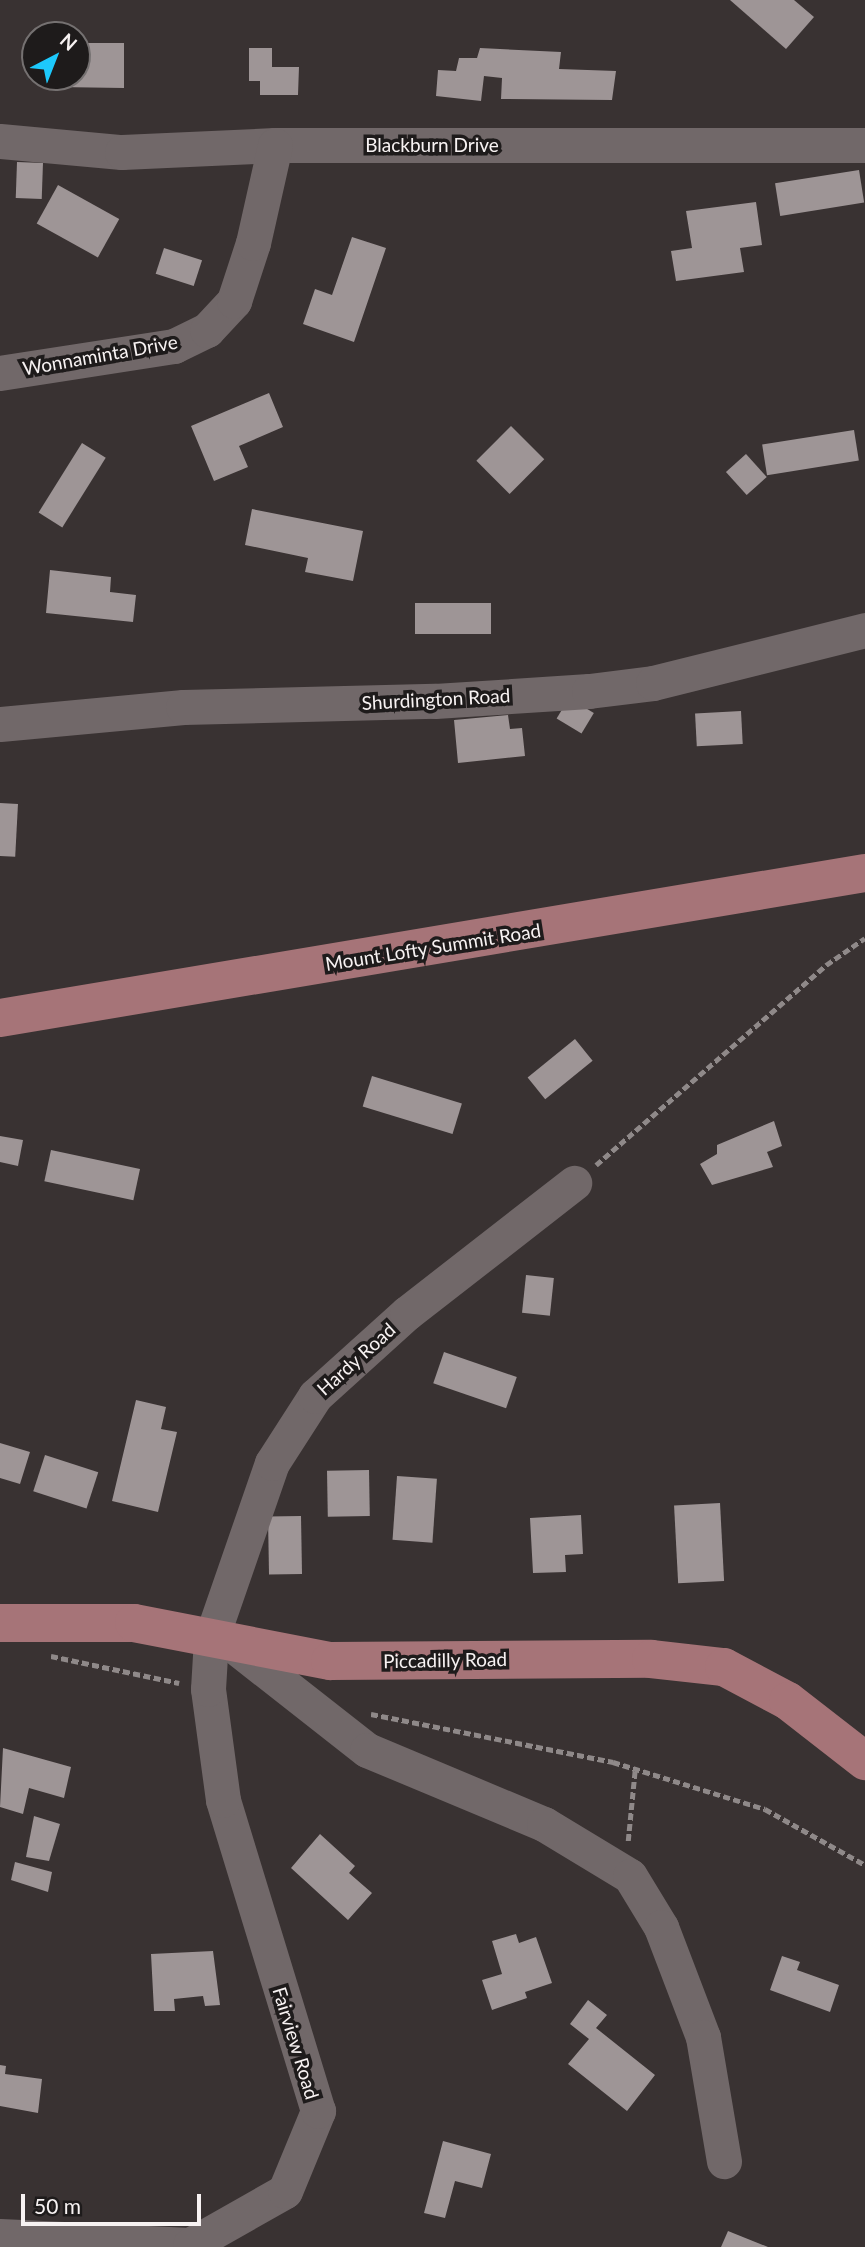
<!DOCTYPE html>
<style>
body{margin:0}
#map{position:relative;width:865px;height:2247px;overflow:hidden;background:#393232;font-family:Lato,sans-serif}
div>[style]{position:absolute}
.building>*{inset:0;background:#9e9596;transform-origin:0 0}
.path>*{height:4.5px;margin-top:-2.25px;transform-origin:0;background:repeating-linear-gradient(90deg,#8f8989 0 7px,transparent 0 10.5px)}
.minor>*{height:35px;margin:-17.5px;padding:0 17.5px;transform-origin:17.5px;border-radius:17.5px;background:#716869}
.major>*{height:38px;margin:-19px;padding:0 19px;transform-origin:19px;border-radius:19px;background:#a67478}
span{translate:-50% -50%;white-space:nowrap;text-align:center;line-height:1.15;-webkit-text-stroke:7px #1e1b1b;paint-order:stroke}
.street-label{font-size:19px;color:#f7f2f2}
.north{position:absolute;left:21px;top:21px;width:70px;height:70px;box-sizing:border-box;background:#1e1b1b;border:2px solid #757171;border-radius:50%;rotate:42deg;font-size:19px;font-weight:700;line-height:28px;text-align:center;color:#f7f2f2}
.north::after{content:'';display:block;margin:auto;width:24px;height:32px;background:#1dc9fc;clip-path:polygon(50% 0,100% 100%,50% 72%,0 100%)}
.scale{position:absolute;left:21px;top:2194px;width:180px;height:32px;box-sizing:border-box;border:4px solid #f7f2f2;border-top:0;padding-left:9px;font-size:21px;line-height:24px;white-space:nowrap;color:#f7f2f2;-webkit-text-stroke:5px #1e1b1b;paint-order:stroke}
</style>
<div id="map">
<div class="building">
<i style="clip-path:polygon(730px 0,794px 0,814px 17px,786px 49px)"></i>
<i style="left:29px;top:43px;width:6px;height:33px"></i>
<i style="clip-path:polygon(77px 43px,124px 43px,124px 88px,58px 87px,58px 77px,77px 77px)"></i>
<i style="clip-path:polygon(249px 48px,272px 48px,272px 67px,299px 67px,298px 95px,260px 95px,260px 81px,249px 81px)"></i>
<i style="clip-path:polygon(480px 48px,561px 52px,559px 69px,616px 71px,612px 100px,501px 99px,502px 78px,484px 76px,481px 101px,436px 96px,438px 70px,456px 71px,459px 58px,477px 58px)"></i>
<i style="left:17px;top:162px;width:26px;height:36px;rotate:2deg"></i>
<i style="left:859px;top:170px;width:33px;height:85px;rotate:81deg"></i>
<i style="left:58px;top:185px;width:70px;height:44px;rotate:29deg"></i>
<i style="clip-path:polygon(756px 202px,762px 245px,740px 248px,744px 272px,676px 281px,671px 251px,692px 248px,686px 211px)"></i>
<i style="clip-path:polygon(352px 237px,386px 248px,354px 342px,303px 324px,315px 289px,332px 295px)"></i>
<i style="left:164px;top:248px;width:40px;height:27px;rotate:18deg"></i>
<i style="clip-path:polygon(269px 393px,283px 427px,239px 446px,248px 467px,214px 481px,191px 426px)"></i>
<i style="left:511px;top:426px;width:47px;height:49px;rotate:45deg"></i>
<i style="left:854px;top:430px;width:31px;height:93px;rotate:81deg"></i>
<i style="left:82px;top:443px;width:28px;height:82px;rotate:32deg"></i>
<i style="left:746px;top:454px;width:31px;height:27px;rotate:48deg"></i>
<i style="clip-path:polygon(252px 509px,363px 531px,353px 581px,305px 572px,308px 558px,245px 545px)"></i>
<i style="clip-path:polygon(50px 570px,111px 577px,110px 592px,136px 595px,133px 622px,46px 613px)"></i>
<i style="left:415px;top:603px;width:76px;height:31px"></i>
<i style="left:569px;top:698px;width:29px;height:24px;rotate:31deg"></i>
<i style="left:741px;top:711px;width:33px;height:46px;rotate:87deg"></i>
<i style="clip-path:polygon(508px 715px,510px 729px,522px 728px,525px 756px,458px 763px,454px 720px)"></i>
<i style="left:0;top:803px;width:18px;height:53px;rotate:3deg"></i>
<i style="left:575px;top:1039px;width:28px;height:61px;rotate:51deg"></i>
<i style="left:372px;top:1076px;width:94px;height:32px;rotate:17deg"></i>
<i style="clip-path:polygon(774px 1121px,782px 1146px,767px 1152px,773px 1167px,712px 1185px,700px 1164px,717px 1154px,717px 1145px)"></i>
<i style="clip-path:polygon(0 1136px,23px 1140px,18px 1166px,0 1162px)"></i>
<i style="left:51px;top:1150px;width:91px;height:32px;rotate:12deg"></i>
<i style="left:526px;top:1275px;width:28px;height:38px;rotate:6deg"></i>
<i style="left:444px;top:1352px;width:77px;height:33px;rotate:19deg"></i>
<i style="clip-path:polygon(136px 1400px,166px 1407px,161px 1429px,177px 1432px,158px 1512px,112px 1501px)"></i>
<i style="clip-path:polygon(0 1443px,30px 1452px,20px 1484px,0 1478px)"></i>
<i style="left:45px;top:1455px;width:56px;height:38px;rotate:18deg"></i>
<i style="left:369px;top:1470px;width:46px;height:42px;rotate:89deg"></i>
<i style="left:397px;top:1476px;width:40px;height:64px;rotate:4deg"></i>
<i style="left:720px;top:1503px;width:78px;height:46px;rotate:87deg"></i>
<i style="clip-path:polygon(581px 1515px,583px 1554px,565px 1555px,566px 1572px,533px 1573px,530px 1518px)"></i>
<i style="left:301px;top:1516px;width:58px;height:33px;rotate:89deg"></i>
<i style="clip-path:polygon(3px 1748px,71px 1767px,64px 1798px,29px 1788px,23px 1814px,0 1807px)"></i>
<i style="clip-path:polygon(34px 1816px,60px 1824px,49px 1861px,26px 1857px)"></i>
<i style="clip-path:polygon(320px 1834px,355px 1866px,349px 1873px,372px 1893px,348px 1920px,291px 1868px)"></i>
<i style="clip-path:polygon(15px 1862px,52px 1872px,48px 1892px,11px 1880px)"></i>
<i style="clip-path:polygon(516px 1934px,519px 1943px,536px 1937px,552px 1983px,525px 1992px,527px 1998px,492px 2010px,482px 1980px,502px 1974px,492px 1941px)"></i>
<i style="clip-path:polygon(213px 1951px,220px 2005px,205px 2006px,203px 1996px,174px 1999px,175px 2011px,154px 2011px,151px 1954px)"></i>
<i style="clip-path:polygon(782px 1956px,800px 1962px,797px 1970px,839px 1985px,830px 2012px,770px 1990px)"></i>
<i style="clip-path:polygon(588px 2000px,607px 2015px,596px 2028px,655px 2075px,627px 2111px,568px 2064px,589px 2039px,570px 2024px)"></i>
<i style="clip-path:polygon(0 2065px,6px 2066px,5px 2074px,42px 2079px,38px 2113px,0 2106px)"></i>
<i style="clip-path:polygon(443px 2141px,491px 2154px,482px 2188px,455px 2181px,445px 2218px,424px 2213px)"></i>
<i style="clip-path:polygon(728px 2231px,768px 2247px,721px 2247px)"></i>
</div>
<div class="path">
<i style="left:596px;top:1165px;width:305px;rotate:-41deg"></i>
<i style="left:826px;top:965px;width:47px;rotate:-34.7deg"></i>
<i style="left:51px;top:1656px;width:131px;rotate:11.9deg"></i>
<i style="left:371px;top:1714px;width:247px;rotate:11.2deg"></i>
<i style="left:613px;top:1762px;width:159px;rotate:17.2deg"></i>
<i style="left:765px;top:1809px;width:115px;rotate:29.2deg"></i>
<i style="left:628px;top:1841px;width:72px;rotate:-84.4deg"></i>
</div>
<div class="minor">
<i style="left:0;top:141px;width:122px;rotate:5.2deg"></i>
<i style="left:122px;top:152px;width:153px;rotate:-2.6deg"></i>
<i style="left:275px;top:145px;width:590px"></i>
<i style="left:0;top:373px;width:176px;rotate:-8.8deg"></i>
<i style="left:174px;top:346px;width:37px;rotate:-26deg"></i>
<i style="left:207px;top:330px;width:40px;rotate:-47deg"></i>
<i style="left:234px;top:301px;width:61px;rotate:-71.9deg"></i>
<i style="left:253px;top:243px;width:100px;rotate:-77.3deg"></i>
<i style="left:0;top:724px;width:184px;rotate:-5.3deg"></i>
<i style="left:183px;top:707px;width:252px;rotate:-1.4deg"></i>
<i style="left:435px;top:701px;width:154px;rotate:-3.7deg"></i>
<i style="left:589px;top:691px;width:64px;rotate:-7.1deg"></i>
<i style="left:653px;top:683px;width:219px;rotate:-14deg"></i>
<i style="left:233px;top:1645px;width:170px;rotate:38.1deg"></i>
<i style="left:367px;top:1750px;width:192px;rotate:22.7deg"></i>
<i style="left:544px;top:1824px;width:100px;rotate:31.2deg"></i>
<i style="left:630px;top:1876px;width:60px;rotate:58.7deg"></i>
<i style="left:661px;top:1927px;width:118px;rotate:69.1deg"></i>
<i style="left:703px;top:2037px;width:126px;rotate:80.4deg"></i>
<i style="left:0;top:2236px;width:190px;rotate:2.7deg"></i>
<i style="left:190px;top:2245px;width:109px;rotate:-29.6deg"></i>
<i style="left:285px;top:2191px;width:87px;rotate:-67.6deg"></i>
<i style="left:318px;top:2111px;width:325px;rotate:-107deg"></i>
<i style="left:223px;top:1800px;width:112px;rotate:-97.7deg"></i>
<i style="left:208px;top:1689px;width:50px;rotate:-86.6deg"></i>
<i style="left:211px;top:1639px;width:186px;rotate:-70.9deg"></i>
<i style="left:272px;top:1463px;width:80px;rotate:-57.3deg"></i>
<i style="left:315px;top:1396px;width:124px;rotate:-42.1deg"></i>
<i style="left:407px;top:1313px;width:212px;rotate:-37.9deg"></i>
</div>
<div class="major">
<i style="left:0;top:1018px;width:877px;rotate:-9.52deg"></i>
<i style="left:0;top:1623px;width:134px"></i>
<i style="left:134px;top:1623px;width:200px;rotate:11deg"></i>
<i style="left:330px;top:1661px;width:321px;rotate:-0.4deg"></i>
<i style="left:651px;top:1659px;width:73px;rotate:6.3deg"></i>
<i style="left:724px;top:1667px;width:72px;rotate:28deg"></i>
<i style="left:788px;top:1701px;width:98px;rotate:37.9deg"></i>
</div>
<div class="street-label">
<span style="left:432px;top:145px">Blackburn Drive</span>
<span style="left:100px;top:355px;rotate:-10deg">Wonnaminta Drive</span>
<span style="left:436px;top:699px;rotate:-3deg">Shurdington Road</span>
<span style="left:433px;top:947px;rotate:-9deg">Mount Lofty Summit Road</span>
<span style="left:356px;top:1359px;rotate:-42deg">Hardy Road</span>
<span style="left:445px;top:1660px;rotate:-1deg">Piccadilly Road</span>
<span style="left:296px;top:2043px;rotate:73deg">Fairview Road</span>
</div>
<div class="north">N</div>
<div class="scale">50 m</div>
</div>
